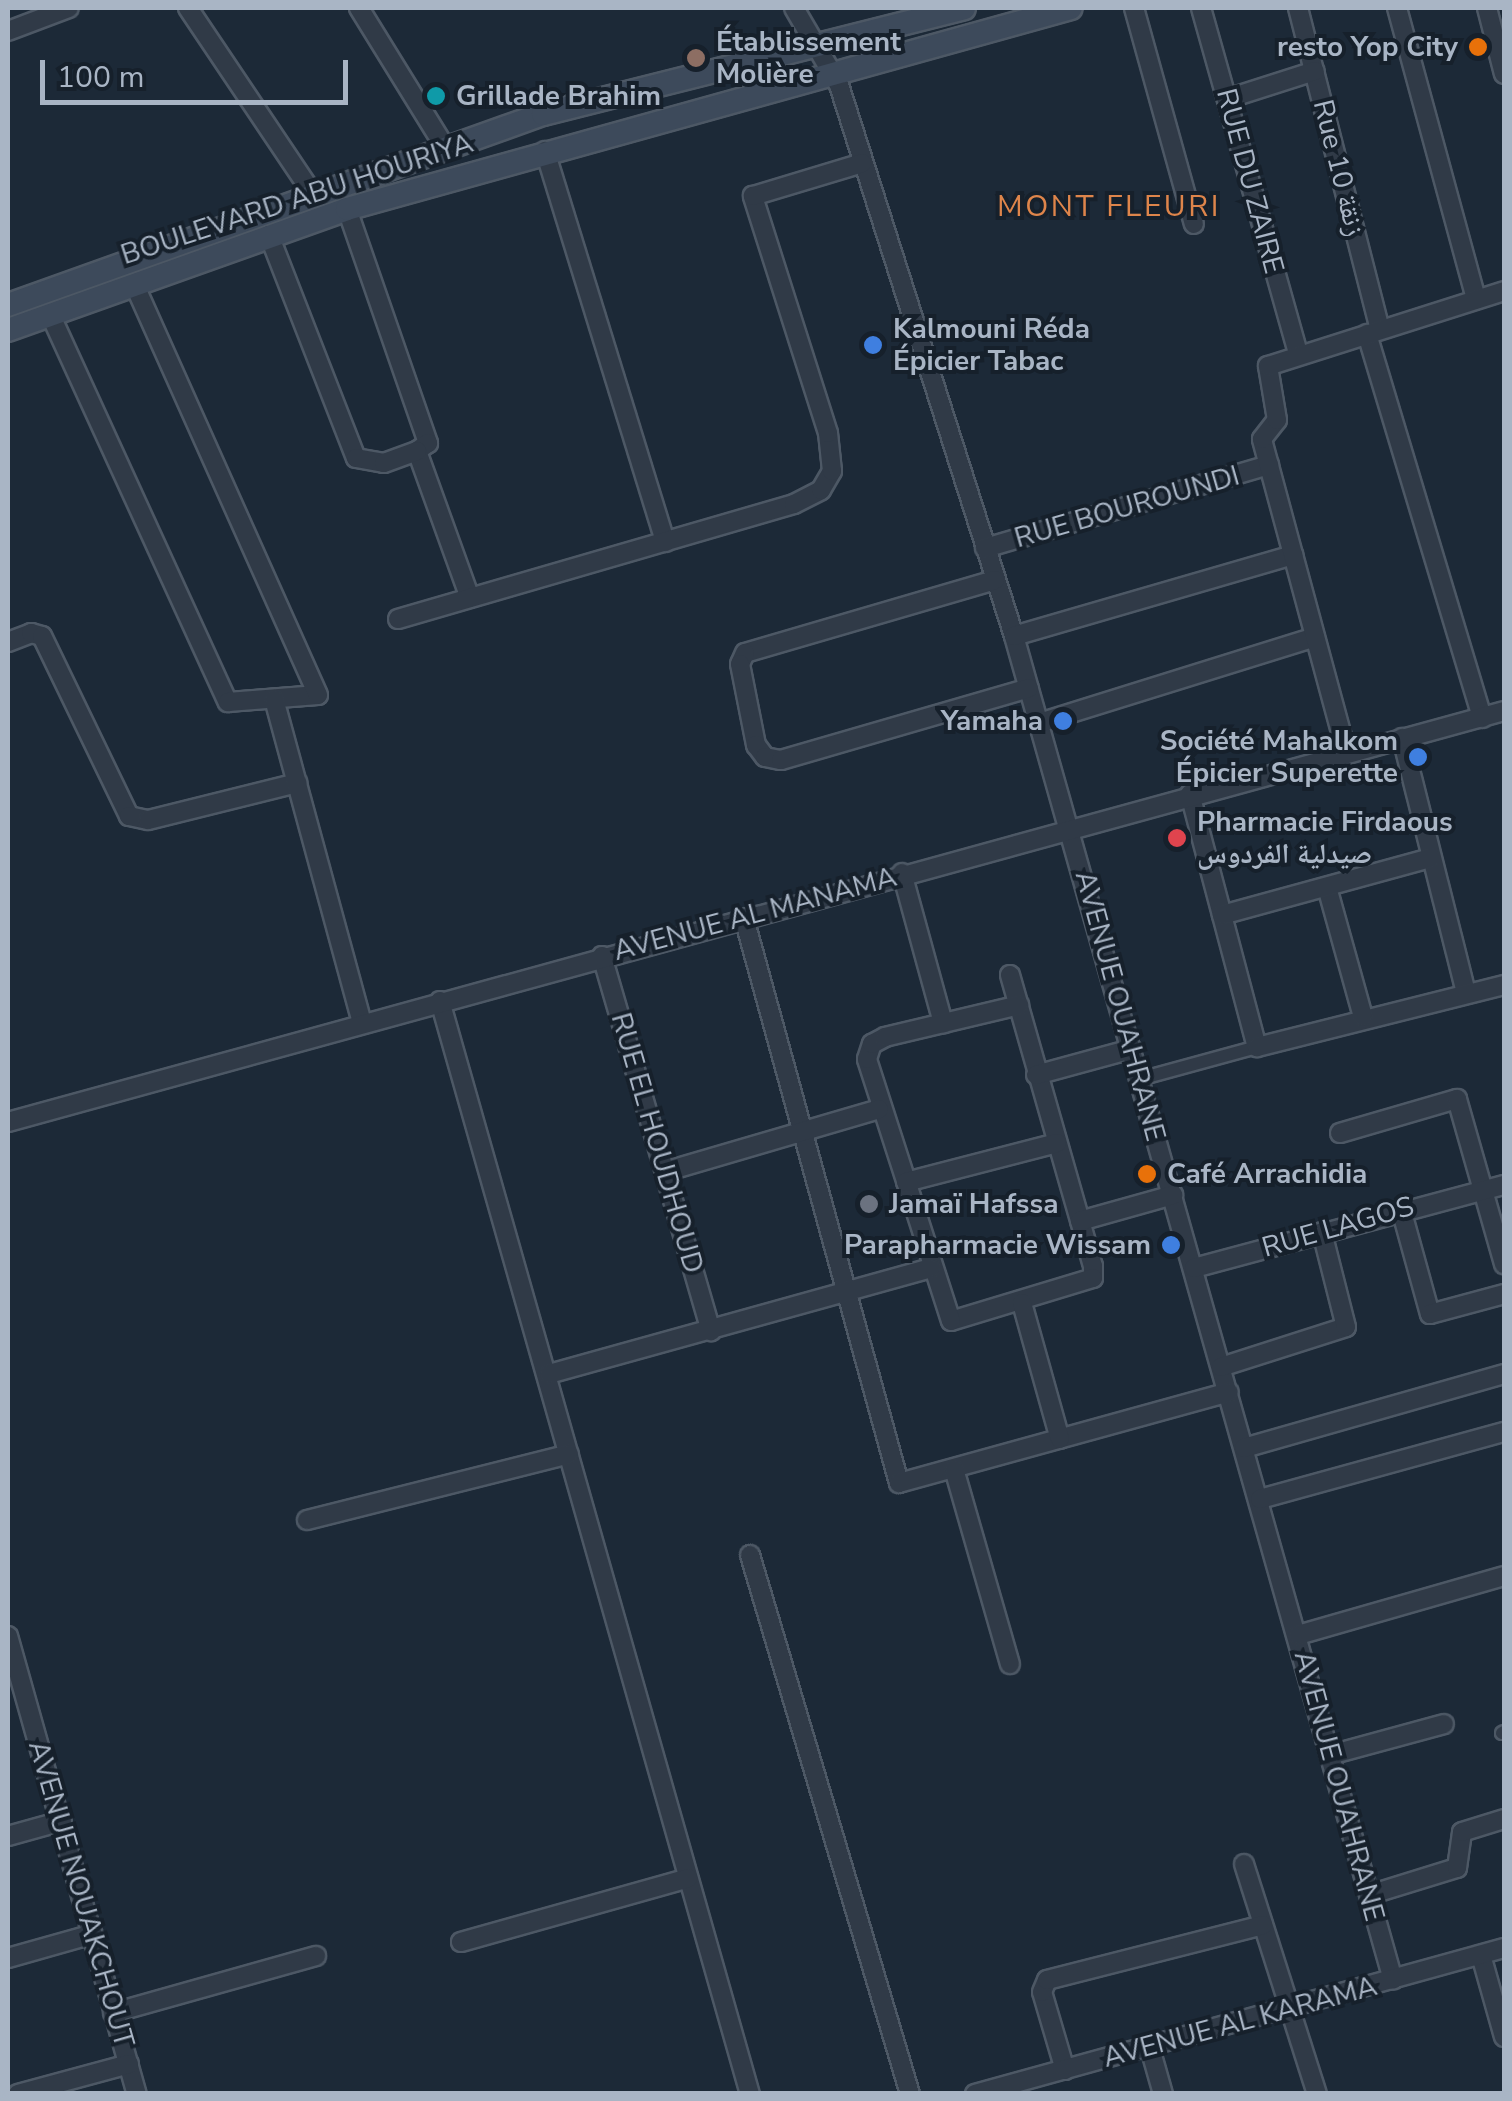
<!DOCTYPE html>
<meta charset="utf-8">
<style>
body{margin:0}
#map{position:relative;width:1512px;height:2101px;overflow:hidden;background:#1c2937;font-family:"Nunito Sans","Noto Naskh Arabic",sans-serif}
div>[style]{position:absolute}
.roads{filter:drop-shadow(2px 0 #4d5865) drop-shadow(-2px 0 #4d5865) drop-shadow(0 2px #4d5865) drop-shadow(0 -2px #4d5865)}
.pedestrian>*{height:12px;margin:-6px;padding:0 6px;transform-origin:6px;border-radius:6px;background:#303a47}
.minor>*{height:18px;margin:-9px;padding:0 9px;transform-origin:9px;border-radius:9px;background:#303a47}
.secondary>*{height:22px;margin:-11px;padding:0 11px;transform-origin:11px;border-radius:11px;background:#3d4a5b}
.dots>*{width:28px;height:28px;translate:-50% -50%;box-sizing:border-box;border:5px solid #16202b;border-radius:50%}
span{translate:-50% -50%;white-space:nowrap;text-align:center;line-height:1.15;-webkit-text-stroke:8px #16202b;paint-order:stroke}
.poi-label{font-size:28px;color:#a9b5c5;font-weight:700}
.left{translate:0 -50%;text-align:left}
.right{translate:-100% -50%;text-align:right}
.street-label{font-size:28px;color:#a9b5c5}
.neighbourhood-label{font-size:30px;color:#de854b;letter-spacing:2.5px}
.frame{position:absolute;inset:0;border:10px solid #a9b5c5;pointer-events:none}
.scale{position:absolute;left:40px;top:60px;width:308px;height:45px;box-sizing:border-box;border:5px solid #a9b5c5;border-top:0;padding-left:12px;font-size:30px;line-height:35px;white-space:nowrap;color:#a9b5c5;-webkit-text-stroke:8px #16202b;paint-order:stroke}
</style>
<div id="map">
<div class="roads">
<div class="pedestrian">
<i style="left:1140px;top:1079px;width:121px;rotate:-15.3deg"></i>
<i style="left:1502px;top:1733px;width:2px;rotate:-27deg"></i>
</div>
<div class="minor">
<i style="left:188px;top:8px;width:224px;rotate:56.1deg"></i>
<i style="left:359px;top:8px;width:166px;rotate:58.3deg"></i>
<i style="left:794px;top:8px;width:89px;rotate:59.7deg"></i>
<i style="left:839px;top:85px;width:578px;rotate:72.38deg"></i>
<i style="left:1014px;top:636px;width:1396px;rotate:74.25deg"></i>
<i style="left:1134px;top:8px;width:224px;rotate:74.5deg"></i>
<i style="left:1201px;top:8px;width:359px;rotate:74.3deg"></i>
<i style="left:1298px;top:8px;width:331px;rotate:75.7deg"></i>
<i style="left:1397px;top:8px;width:302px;rotate:74.8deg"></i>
<i style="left:1487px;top:8px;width:68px;rotate:75.6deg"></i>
<i style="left:8px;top:31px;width:65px;rotate:-20.7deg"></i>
<i style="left:1227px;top:99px;width:92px;rotate:-17.7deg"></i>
<i style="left:545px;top:151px;width:409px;rotate:72.9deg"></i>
<i style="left:347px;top:209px;width:248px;rotate:70.9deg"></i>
<i style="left:428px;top:443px;width:14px;rotate:144deg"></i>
<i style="left:417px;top:451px;width:156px;rotate:70.2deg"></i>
<i style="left:269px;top:235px;width:239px;rotate:68.7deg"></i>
<i style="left:356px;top:458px;width:28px;rotate:10deg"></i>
<i style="left:384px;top:463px;width:35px;rotate:-20deg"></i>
<i style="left:50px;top:314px;width:427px;rotate:65.4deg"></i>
<i style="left:228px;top:702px;width:90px;rotate:-4.4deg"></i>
<i style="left:318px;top:695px;width:450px;rotate:-114.1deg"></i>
<i style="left:1367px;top:334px;width:401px;rotate:73.3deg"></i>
<i style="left:985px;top:548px;width:296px;rotate:-16.3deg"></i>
<i style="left:995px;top:580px;width:260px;rotate:163.7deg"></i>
<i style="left:745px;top:653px;width:12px;rotate:114deg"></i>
<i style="left:740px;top:664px;width:83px;rotate:78.8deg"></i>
<i style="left:756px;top:745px;width:15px;rotate:53deg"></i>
<i style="left:765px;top:757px;width:16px;rotate:11deg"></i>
<i style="left:781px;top:760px;width:258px;rotate:-16.2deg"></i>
<i style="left:398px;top:619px;width:412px;rotate:-16.2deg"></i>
<i style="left:794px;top:504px;width:30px;rotate:-27deg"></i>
<i style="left:821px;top:490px;width:22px;rotate:-60deg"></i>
<i style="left:832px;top:471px;width:38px;rotate:-96deg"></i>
<i style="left:828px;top:433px;width:249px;rotate:-107.6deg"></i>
<i style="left:753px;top:196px;width:114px;rotate:-16.8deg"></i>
<i style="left:1014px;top:636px;width:291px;rotate:-16.2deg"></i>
<i style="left:8px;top:642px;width:25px;rotate:-21deg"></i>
<i style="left:31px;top:633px;width:11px;rotate:15deg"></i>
<i style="left:42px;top:636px;width:200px;rotate:64.2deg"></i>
<i style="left:129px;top:816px;width:19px;rotate:12deg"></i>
<i style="left:148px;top:820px;width:154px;rotate:-13.9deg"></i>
<i style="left:274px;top:699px;width:336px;rotate:74.8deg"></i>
<i style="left:1039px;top:723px;width:289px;rotate:-17.3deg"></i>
<i style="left:1402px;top:738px;width:263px;rotate:75.9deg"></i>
<i style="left:1346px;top:751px;width:323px;rotate:-105.1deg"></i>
<i style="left:1262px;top:439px;width:24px;rotate:-52deg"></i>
<i style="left:1277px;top:420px;width:55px;rotate:-99.5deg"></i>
<i style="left:1268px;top:366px;width:248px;rotate:-17.6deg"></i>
<i style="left:1190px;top:794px;width:262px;rotate:75.2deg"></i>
<i style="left:1257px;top:1047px;width:255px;rotate:-14.1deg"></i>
<i style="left:902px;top:873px;width:156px;rotate:74.7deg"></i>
<i style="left:1327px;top:887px;width:135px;rotate:74.5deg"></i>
<i style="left:1222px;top:915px;width:217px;rotate:-15.3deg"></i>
<i style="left:744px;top:918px;width:586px;rotate:74.66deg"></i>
<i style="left:899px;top:1483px;width:342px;rotate:-15.4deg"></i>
<i style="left:602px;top:956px;width:391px;rotate:73.8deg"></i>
<i style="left:1010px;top:975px;width:303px;rotate:74.1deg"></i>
<i style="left:1093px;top:1266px;width:12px;rotate:90deg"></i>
<i style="left:1093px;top:1278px;width:148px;rotate:163.2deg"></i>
<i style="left:951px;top:1321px;width:275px;rotate:-107.8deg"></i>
<i style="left:867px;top:1059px;width:16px;rotate:-72deg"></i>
<i style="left:872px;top:1044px;width:15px;rotate:-28deg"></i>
<i style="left:885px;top:1037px;width:138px;rotate:-13.4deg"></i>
<i style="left:440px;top:1001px;width:1136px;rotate:74.17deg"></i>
<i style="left:1036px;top:1075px;width:99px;rotate:-15.2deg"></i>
<i style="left:8px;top:1122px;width:1551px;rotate:-15.36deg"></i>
<i style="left:1340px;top:1133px;width:122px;rotate:-16.2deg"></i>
<i style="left:1457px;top:1099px;width:172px;rotate:74.1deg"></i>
<i style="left:664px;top:1172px;width:224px;rotate:-16.3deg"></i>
<i style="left:906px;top:1182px;width:156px;rotate:-14.5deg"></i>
<i style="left:1401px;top:1209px;width:109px;rotate:74.6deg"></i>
<i style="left:1430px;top:1314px;width:77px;rotate:-15.1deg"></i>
<i style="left:1080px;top:1221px;width:97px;rotate:-15.6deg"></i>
<i style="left:1194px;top:1268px;width:321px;rotate:-15deg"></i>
<i style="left:1022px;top:1303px;width:141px;rotate:74.4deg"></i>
<i style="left:1221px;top:1367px;width:131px;rotate:-17.7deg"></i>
<i style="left:1346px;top:1327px;width:98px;rotate:-104.2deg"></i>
<i style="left:549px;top:1374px;width:396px;rotate:-15.5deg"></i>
<i style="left:1244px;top:1448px;width:270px;rotate:-15.9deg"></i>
<i style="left:954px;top:1469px;width:203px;rotate:74deg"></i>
<i style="left:1260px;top:1499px;width:253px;rotate:-15.4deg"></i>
<i style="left:307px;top:1520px;width:270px;rotate:-14.1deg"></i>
<i style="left:750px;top:1555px;width:562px;rotate:73.47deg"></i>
<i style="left:1298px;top:1635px;width:214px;rotate:-16deg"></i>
<i style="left:8px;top:1636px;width:476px;rotate:74.3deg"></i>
<i style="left:1330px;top:1755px;width:118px;rotate:-15.2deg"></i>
<i style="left:8px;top:1836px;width:56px;rotate:-15.5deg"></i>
<i style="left:1244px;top:1864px;width:241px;rotate:72.4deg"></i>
<i style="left:1369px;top:1895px;width:92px;rotate:-17.1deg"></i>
<i style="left:1457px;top:1868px;width:36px;rotate:-82deg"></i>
<i style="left:1462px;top:1832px;width:44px;rotate:-17.2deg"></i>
<i style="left:461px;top:1942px;width:236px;rotate:-15.7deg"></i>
<i style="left:1481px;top:1955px;width:85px;rotate:74.3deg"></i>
<i style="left:8px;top:1958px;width:88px;rotate:-15.8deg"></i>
<i style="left:113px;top:2013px;width:211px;rotate:-15.7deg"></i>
<i style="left:1150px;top:2048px;width:48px;rotate:74.2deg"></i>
<i style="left:1065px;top:2070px;width:81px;rotate:-106.4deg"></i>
<i style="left:1042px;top:1992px;width:13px;rotate:-67deg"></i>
<i style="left:1047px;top:1980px;width:223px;rotate:-14.3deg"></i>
<i style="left:18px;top:2094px;width:115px;rotate:-15.1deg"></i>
<i style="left:975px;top:2094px;width:549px;rotate:-15.43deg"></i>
</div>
<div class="secondary">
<i style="left:8px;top:305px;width:568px;rotate:-19.65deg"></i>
<i style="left:543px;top:114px;width:434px;rotate:-14.1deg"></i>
<i style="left:8px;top:330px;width:360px;rotate:-19.6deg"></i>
<i style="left:347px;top:209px;width:751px;rotate:-15.52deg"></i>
</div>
</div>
<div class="dots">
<i style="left:1478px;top:47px;background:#e8710a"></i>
<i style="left:696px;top:58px;background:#8d6e63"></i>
<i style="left:436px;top:96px;background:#0f9aa8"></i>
<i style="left:873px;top:345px;background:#3f7fe0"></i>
<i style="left:1063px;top:721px;background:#3f7fe0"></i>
<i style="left:1418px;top:757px;background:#3f7fe0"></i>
<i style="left:1177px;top:838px;background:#e0444e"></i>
<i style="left:1147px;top:1174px;background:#e8710a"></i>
<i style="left:869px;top:1204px;background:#6b7280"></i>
<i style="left:1171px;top:1245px;background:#3f7fe0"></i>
</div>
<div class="poi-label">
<span class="left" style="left:716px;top:58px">Établissement<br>Molière</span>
<span class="right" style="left:1458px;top:47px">resto Yop City</span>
<span class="left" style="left:456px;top:96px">Grillade Brahim</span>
<span class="left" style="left:893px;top:345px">Kalmouni Réda<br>Épicier Tabac</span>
<span class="right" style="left:1043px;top:721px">Yamaha</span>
<span class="right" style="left:1398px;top:757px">Société Mahalkom<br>Épicier Superette</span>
<span class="left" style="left:1197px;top:838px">Pharmacie Firdaous<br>صيدلية الفردوس</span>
<span class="left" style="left:1167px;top:1174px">Café Arrachidia</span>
<span class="left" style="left:889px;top:1204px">Jamaï Hafssa</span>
<span class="right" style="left:1151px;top:1245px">Parapharmacie Wissam</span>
</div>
<div class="street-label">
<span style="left:1339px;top:168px;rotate:76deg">Rue 10 زنقة</span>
<span style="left:1250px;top:181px;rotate:75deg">RUE DU ZAIRE</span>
<span style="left:297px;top:199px;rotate:-18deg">BOULEVARD ABU HOURIYA</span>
<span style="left:1127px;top:507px;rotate:-16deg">RUE BOUROUNDI</span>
<span style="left:755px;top:914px;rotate:-15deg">AVENUE AL MANAMA</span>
<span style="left:1120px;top:1006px;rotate:75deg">AVENUE OUAHRANE</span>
<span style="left:657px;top:1143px;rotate:74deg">RUE EL HOUDHOUD</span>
<span style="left:1338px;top:1227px;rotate:-16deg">RUE LAGOS</span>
<span style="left:1339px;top:1786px;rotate:75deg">AVENUE OUAHRANE</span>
<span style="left:81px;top:1894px;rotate:74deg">AVENUE NOUAKCHOUT</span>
<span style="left:1240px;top:2022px;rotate:-15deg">AVENUE AL KARAMA</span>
</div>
<div class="neighbourhood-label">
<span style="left:1109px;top:207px">MONT FLEURI</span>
</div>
<div class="frame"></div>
<div class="scale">100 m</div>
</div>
